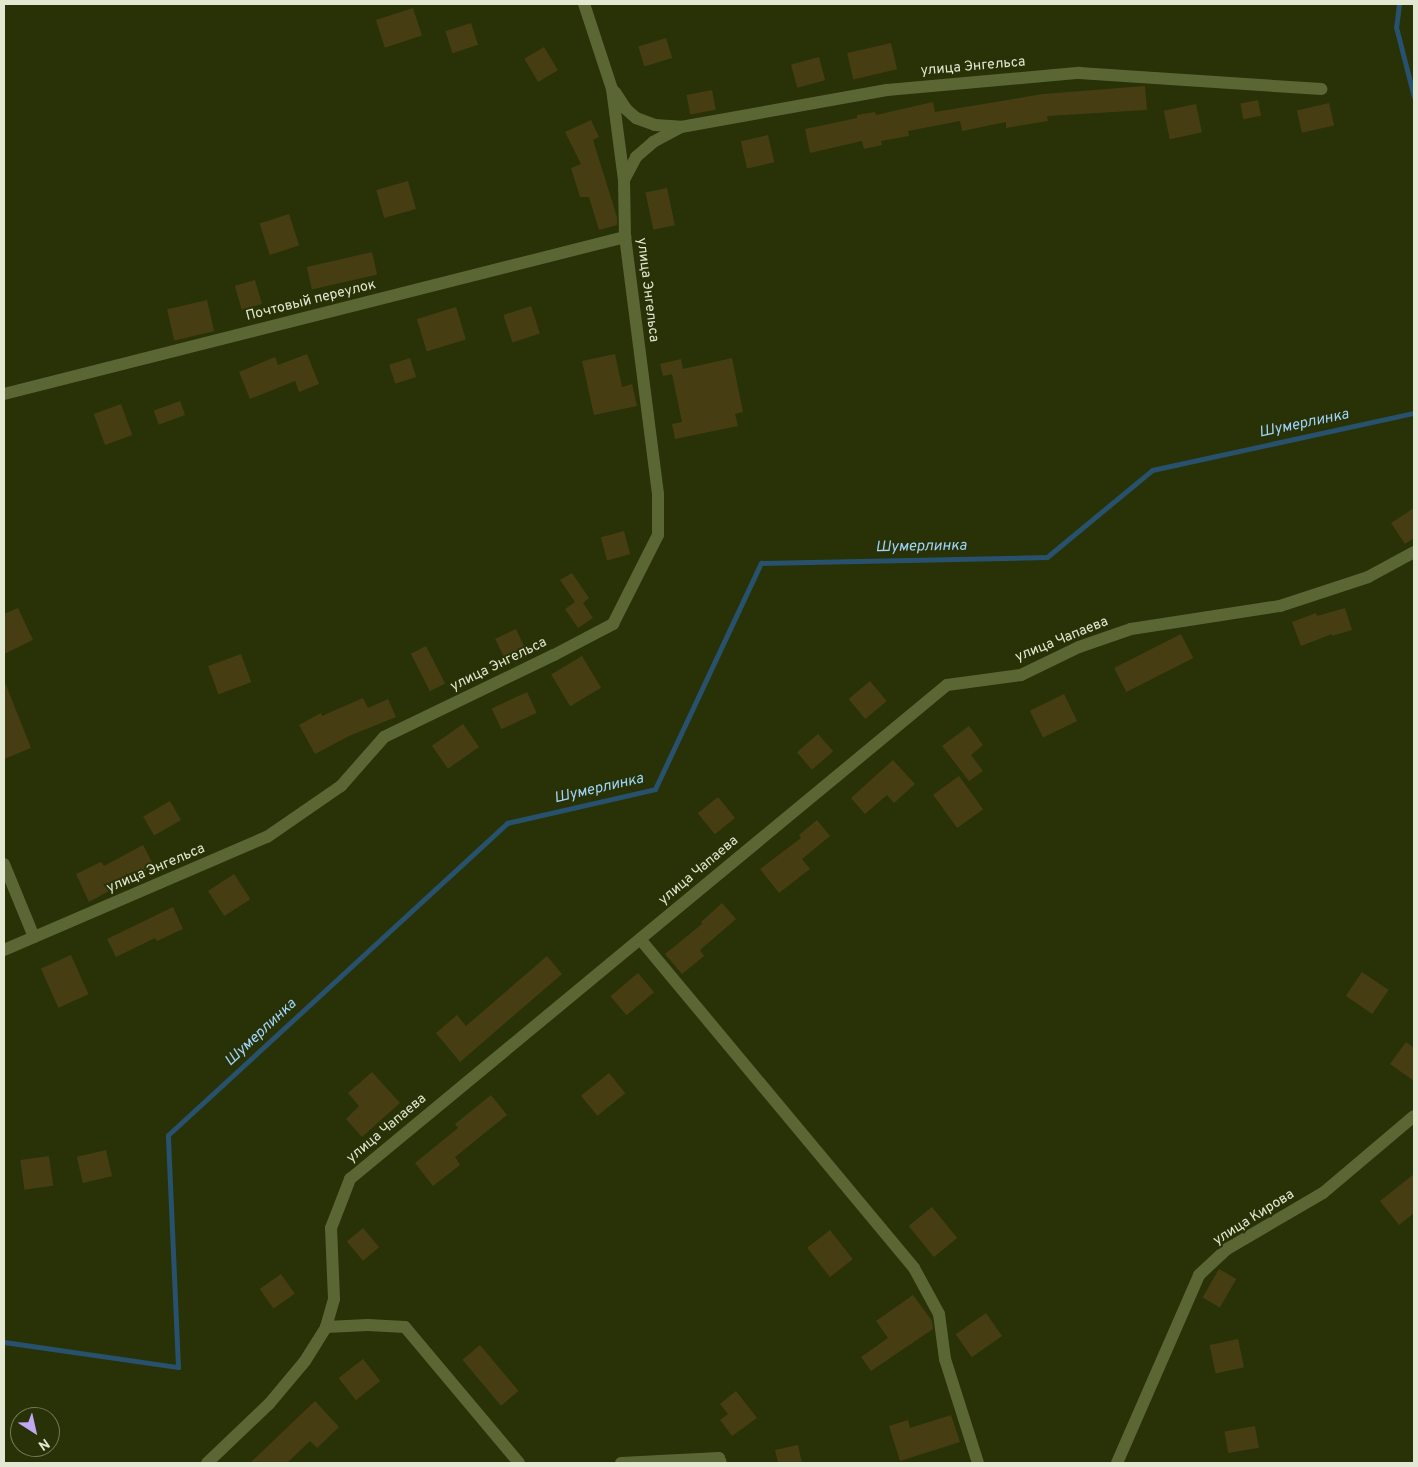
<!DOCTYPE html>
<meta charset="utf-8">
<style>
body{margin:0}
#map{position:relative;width:1418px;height:1467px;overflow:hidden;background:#293107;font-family:Overpass,sans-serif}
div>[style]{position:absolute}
.stream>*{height:5px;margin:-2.5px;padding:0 2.5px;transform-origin:2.5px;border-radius:2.5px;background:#27516c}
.building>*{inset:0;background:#463e12;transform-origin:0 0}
.street>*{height:12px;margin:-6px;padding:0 6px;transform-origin:6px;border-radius:6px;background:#5b6635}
span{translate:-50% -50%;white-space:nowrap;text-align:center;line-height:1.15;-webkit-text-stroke:4px #293107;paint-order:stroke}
.street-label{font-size:14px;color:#e2e8d1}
.water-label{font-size:15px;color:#9fd5fa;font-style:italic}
.frame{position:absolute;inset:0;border:5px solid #e2e8d1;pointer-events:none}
.north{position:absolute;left:10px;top:1407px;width:50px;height:50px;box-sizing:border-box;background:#293107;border:1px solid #737a58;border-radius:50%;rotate:145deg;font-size:14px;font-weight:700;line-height:20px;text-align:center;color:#e2e8d1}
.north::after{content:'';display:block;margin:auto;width:18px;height:22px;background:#c1a8f3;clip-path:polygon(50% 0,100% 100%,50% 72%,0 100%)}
</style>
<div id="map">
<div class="stream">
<i style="left:1399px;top:4px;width:23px;rotate:97deg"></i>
<i style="left:1396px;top:27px;width:72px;rotate:75.6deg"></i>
<i style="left:4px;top:1342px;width:176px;rotate:8.2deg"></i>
<i style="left:178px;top:1367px;width:232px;rotate:-92.5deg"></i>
<i style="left:168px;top:1135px;width:461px;rotate:-42.6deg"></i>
<i style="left:507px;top:823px;width:152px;rotate:-12.9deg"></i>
<i style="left:655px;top:789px;width:250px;rotate:-64.9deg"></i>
<i style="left:761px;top:563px;width:286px;rotate:-1.2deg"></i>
<i style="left:1047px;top:557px;width:136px;rotate:-39.6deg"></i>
<i style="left:1152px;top:470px;width:268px;rotate:-12.3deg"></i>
</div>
<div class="building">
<i style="left:413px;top:8px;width:29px;height:39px;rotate:72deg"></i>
<i style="left:471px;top:23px;width:23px;height:27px;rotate:72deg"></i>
<i style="left:666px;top:38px;width:21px;height:29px;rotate:73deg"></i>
<i style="left:891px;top:43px;width:27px;height:45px;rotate:77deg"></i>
<i style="left:544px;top:47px;width:27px;height:23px;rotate:59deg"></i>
<i style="left:819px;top:57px;width:24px;height:29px;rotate:75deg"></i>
<i style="clip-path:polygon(1145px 86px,1147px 110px,1047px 116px,1048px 121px,1006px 128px,1006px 122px,962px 131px,960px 121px,908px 131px,909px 136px,881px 141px,882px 145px,864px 149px,862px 141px,810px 153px,805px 129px,857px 118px,857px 115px,875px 112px,876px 115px,933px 102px,935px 112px,1043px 94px)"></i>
<i style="left:712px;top:90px;width:20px;height:26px;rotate:79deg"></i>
<i style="left:1258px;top:100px;width:16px;height:18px;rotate:79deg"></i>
<i style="left:1329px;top:103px;width:23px;height:33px;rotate:77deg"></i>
<i style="left:1196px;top:104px;width:29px;height:33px;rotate:78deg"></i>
<i style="clip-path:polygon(591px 120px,599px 137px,593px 140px,617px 217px,617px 225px,599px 230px,589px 197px,580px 197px,571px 168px,581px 164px,565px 132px)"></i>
<i style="left:768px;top:135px;width:28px;height:28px;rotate:77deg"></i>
<i style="left:408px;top:181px;width:29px;height:33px;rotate:74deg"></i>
<i style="left:667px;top:188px;width:38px;height:22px;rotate:78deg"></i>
<i style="left:289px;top:214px;width:33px;height:31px;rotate:72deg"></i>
<i style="left:372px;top:252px;width:23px;height:67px;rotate:77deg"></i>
<i style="left:255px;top:280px;width:25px;height:21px;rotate:74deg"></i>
<i style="left:207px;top:300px;width:32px;height:41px;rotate:77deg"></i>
<i style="left:531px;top:306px;width:29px;height:29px;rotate:72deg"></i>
<i style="left:456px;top:307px;width:34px;height:41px;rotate:73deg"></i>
<i style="clip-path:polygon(307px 354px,319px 384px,299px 392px,295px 381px,250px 399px,239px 372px,275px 357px,278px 365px)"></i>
<i style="clip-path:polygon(615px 354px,622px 387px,632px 384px,637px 406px,594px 415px,582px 361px)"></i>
<i style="left:410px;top:358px;width:20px;height:22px;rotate:72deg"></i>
<i style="clip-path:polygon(732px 358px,743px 412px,735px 414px,738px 426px,675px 439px,672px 424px,682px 422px,672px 374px,663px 376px,660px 364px,681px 359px,683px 369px)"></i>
<i style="left:180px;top:401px;width:15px;height:28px;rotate:70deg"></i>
<i style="left:121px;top:404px;width:33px;height:29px;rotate:70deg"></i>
<i style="clip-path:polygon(1414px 508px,1414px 538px,1405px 544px,1391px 523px)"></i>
<i style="left:624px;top:531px;width:24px;height:24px;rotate:75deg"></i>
<i style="clip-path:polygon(572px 573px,589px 598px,583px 603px,593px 618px,578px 628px,565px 609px,575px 602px,560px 580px)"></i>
<i style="clip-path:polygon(18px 608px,33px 640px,4px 654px,4px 614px)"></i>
<i style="clip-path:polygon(1345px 608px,1352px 630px,1332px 636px,1332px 634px,1301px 646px,1292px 622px,1316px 613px,1317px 616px)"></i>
<i style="left:516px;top:629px;width:23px;height:23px;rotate:65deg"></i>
<i style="left:1181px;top:634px;width:27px;height:75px;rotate:63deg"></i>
<i style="left:426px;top:646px;width:42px;height:17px;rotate:63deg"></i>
<i style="left:241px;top:654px;width:30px;height:35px;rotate:70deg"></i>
<i style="left:582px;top:656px;width:37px;height:36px;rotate:59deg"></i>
<i style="clip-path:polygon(4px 680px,31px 748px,4px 759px)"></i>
<i style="left:870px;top:681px;width:26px;height:28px;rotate:50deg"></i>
<i style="left:527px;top:692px;width:23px;height:39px;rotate:65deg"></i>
<i style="left:1064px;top:694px;width:30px;height:38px;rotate:64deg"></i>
<i style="clip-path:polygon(363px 698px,368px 708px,388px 699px,396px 717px,349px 736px,315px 754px,299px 725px,321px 713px,322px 716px)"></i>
<i style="left:463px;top:724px;width:28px;height:38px;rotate:55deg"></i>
<i style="clip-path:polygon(969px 726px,983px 745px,971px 755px,983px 771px,969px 781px,942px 746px)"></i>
<i style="left:818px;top:734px;width:23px;height:28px;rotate:49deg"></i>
<i style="clip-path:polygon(893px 760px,915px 784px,894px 803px,887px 795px,865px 814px,851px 798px)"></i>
<i style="left:959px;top:776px;width:41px;height:32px;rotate:54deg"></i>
<i style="left:718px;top:797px;width:27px;height:26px;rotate:51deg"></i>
<i style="left:170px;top:801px;width:22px;height:31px;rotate:60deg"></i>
<i style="clip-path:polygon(817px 820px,830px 836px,802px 859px,810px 869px,779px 893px,760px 869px,801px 838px,799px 835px)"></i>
<i style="clip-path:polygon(143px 845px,154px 866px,89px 902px,76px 874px,101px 862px,104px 866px)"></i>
<i style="left:234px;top:874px;width:30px;height:31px;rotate:57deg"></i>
<i style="clip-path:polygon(722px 903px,736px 919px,700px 950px,704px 956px,682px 974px,665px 954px,702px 924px,701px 922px)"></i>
<i style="clip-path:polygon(173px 907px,183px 929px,157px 941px,155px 938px,116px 957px,107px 939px)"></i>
<i style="left:71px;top:955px;width:43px;height:33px;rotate:66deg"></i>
<i style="clip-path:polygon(547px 956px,562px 974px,460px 1062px,436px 1033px,457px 1015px,466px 1026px)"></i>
<i style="left:1362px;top:972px;width:32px;height:29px;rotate:34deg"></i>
<i style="left:638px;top:973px;width:25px;height:36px;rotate:50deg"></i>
<i style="clip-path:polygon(1406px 1042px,1414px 1048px,1414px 1081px,1390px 1064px)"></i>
<i style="clip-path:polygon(372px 1072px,400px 1103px,362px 1137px,346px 1119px,359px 1106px,348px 1093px)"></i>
<i style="left:609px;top:1073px;width:26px;height:36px;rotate:51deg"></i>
<i style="clip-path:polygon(491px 1095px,507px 1115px,455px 1157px,460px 1165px,433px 1186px,415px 1163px,458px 1128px,455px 1124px)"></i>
<i style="left:106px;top:1150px;width:27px;height:30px;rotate:77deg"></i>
<i style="left:49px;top:1156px;width:30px;height:29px;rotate:82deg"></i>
<i style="clip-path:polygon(1414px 1174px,1414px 1213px,1399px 1225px,1380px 1201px)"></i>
<i style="left:932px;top:1207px;width:40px;height:30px;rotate:51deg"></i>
<i style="left:363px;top:1228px;width:25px;height:21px;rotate:50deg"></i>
<i style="left:830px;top:1230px;width:37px;height:29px;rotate:52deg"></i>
<i style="left:1219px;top:1269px;width:20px;height:33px;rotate:30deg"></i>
<i style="left:281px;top:1274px;width:24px;height:26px;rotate:55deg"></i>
<i style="clip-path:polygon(913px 1295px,932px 1321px,933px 1329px,871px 1371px,861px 1357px,888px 1338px,876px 1321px)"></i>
<i style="left:986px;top:1313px;width:28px;height:37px;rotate:55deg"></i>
<i style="left:1238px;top:1339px;width:29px;height:29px;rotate:78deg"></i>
<i style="left:480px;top:1345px;width:60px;height:23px;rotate:50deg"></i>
<i style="left:363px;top:1359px;width:28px;height:31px;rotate:52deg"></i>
<i style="clip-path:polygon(736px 1391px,757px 1418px,732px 1436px,720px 1420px,728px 1414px,720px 1404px)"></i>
<i style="clip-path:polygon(315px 1401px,339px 1427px,317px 1448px,310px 1441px,287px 1463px,250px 1463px)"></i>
<i style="clip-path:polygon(951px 1415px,960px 1442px,900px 1461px,889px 1426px,908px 1420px,910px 1428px)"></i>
<i style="left:1255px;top:1426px;width:22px;height:31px;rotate:80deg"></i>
<i style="clip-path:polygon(798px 1445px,802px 1463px,778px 1463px,775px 1450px)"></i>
</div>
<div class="street">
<i style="left:615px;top:92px;width:20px;rotate:57deg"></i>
<i style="left:626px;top:109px;width:13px;rotate:42deg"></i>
<i style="left:636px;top:118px;width:20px;rotate:20deg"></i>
<i style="left:655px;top:125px;width:26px;rotate:4deg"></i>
<i style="left:624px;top:180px;width:26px;rotate:-62deg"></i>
<i style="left:636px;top:157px;width:23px;rotate:-41deg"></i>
<i style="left:653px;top:142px;width:32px;rotate:-28deg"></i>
<i style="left:681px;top:127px;width:209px;rotate:-10.2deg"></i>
<i style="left:887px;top:90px;width:193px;rotate:-5.1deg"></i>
<i style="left:1079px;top:73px;width:243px;rotate:3.8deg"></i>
<i style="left:4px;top:394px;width:641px;rotate:-14.19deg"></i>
<i style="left:4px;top:864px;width:79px;rotate:67.7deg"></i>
<i style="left:640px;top:939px;width:428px;rotate:50.2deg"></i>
<i style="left:914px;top:1268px;width:52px;rotate:61.5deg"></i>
<i style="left:939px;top:1314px;width:45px;rotate:82.4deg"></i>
<i style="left:945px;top:1359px;width:109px;rotate:72.4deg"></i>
<i style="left:4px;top:950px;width:286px;rotate:-23.3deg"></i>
<i style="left:267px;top:837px;width:90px;rotate:-34.6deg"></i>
<i style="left:341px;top:786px;width:65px;rotate:-48.7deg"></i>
<i style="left:384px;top:737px;width:189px;rotate:-25.8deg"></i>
<i style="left:554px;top:655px;width:67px;rotate:-27.7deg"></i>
<i style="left:613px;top:624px;width:100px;rotate:-63.2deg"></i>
<i style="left:658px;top:535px;width:41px;rotate:-90deg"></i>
<i style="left:658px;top:494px;width:259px;rotate:-97.3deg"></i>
<i style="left:625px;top:237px;width:57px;rotate:-91deg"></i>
<i style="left:624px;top:180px;width:92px;rotate:-97.5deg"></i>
<i style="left:612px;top:89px;width:89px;rotate:-108.2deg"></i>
<i style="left:326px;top:1327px;width:42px;rotate:-2.7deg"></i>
<i style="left:368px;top:1325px;width:37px;rotate:3deg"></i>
<i style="left:405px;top:1327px;width:177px;rotate:50deg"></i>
<i style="left:207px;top:1463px;width:86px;rotate:-43.6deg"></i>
<i style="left:269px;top:1404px;width:56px;rotate:-50.1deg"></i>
<i style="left:305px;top:1361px;width:40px;rotate:-58deg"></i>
<i style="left:326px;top:1327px;width:29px;rotate:-74deg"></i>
<i style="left:334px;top:1299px;width:71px;rotate:-92.4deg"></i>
<i style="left:331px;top:1228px;width:53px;rotate:-68.8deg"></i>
<i style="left:350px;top:1179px;width:775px;rotate:-39.61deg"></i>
<i style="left:947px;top:685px;width:75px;rotate:-7.7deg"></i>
<i style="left:1021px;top:675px;width:64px;rotate:-25.8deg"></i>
<i style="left:1079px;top:647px;width:55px;rotate:-19.1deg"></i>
<i style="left:1131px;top:629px;width:151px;rotate:-8.8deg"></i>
<i style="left:1280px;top:606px;width:93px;rotate:-18.2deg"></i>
<i style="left:1368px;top:577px;width:52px;rotate:-28.5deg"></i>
<i style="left:621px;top:1463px;width:98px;rotate:-2.9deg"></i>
<i style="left:719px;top:1458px;width:5px;rotate:68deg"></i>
<i style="left:1117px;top:1463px;width:205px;rotate:-66.4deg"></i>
<i style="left:1199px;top:1275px;width:38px;rotate:-43deg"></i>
<i style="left:1227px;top:1249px;width:111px;rotate:-30.3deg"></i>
<i style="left:1323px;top:1193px;width:119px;rotate:-40.2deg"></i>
</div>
<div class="street-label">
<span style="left:973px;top:67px;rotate:-5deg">улица Энгельса</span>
<span style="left:647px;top:290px;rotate:83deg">улица Энгельса</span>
<span style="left:311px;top:301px;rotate:-14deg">Почтовый переулок</span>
<span style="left:1062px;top:640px;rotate:-22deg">улица Чапаева</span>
<span style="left:499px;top:665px;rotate:-26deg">улица Энгельса</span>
<span style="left:156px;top:869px;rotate:-23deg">улица Энгельса</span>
<span style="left:699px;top:871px;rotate:-40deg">улица Чапаева</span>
<span style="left:387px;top:1129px;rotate:-40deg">улица Чапаева</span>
<span style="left:1254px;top:1218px;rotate:-32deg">улица Кирова</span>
</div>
<div class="water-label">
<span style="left:1304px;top:424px;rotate:-12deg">Шумерлинка</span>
<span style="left:921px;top:547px;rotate:-1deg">Шумерлинка</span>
<span style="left:599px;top:789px;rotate:-13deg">Шумерлинка</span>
<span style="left:261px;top:1033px;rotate:-43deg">Шумерлинка</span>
</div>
<div class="frame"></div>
<div class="north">N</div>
</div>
